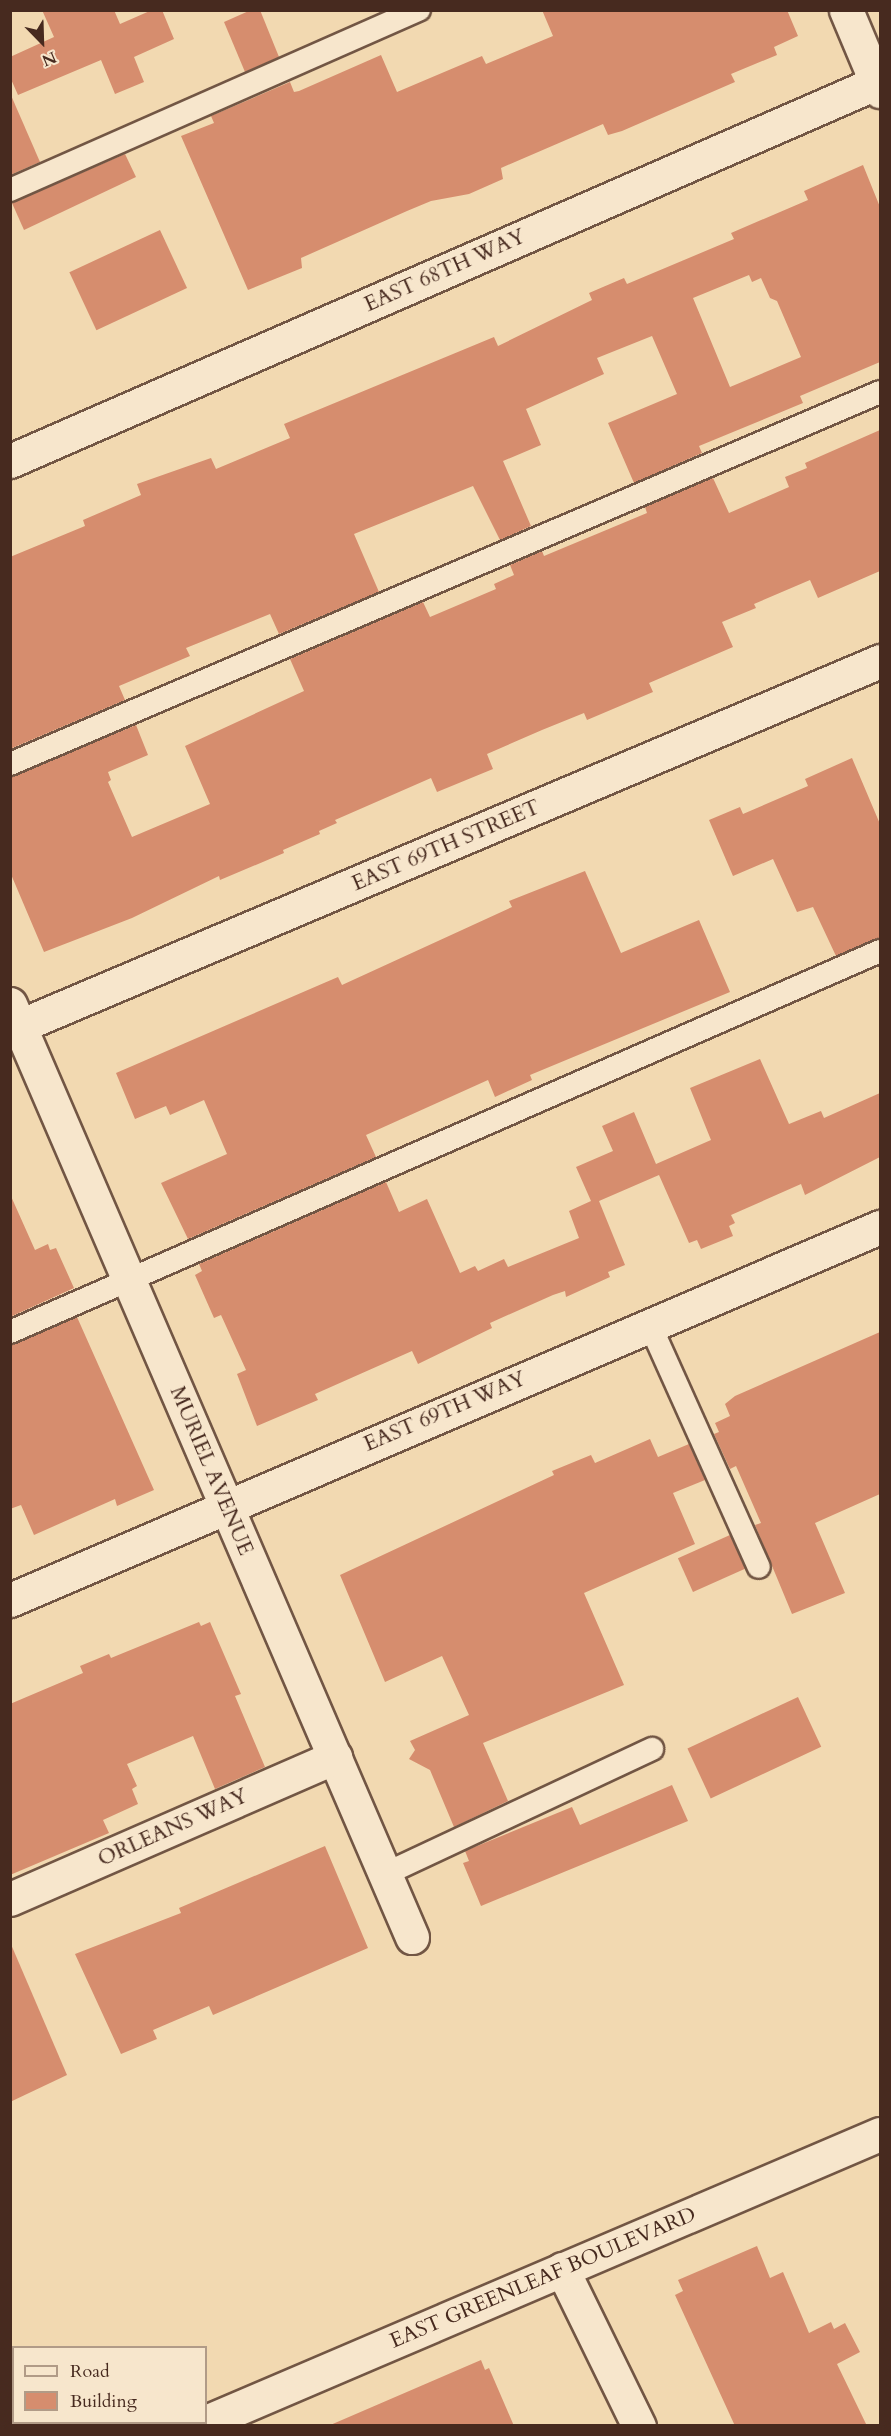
<!DOCTYPE html>
<style>
body{margin:0}
#map{position:relative;width:891px;height:2436px;overflow:hidden;background:#f2d9b1;font-family:Cardo,serif}
div>[style]{position:absolute}
.building>*{inset:0;background:#d68d6e;transform-origin:0 0}
.roads{filter:drop-shadow(2px 0 #725644) drop-shadow(-2px 0 #725644) drop-shadow(0 2px #725644) drop-shadow(0 -2px #725644)}
.service>*{height:22px;margin:-11px;padding:0 11px;transform-origin:11px;border-radius:11px;background:#f7e6cc}
.minor>*{height:33px;margin:-16.5px;padding:0 16.5px;transform-origin:16.5px;border-radius:16.5px;background:#f7e6cc}
span{translate:-50% -50%;white-space:nowrap;text-align:center;line-height:1.15;-webkit-text-stroke:5px #f7e6cc;paint-order:stroke}
.street-label{font-size:21px;color:#472a1f}
.frame{position:absolute;inset:0;border:12px solid #472a1f;pointer-events:none}
.legend{position:absolute;left:12px;top:2346px;width:195px;height:78px;box-sizing:border-box;background:#f7e6cc;border:2px solid #b19b87;margin:0;padding:8px 10px;list-style:none;font-size:18px;color:#472a1f}
.legend li{display:flex;align-items:center;gap:12px;height:30px}
.legend b{width:30px;border:2px solid #b19b87}
.north{position:absolute;left:12px;top:12px;width:60px;height:60px;-webkit-text-stroke:4px #f7e6cc;paint-order:stroke;rotate:157deg;font-size:16px;font-weight:700;line-height:24px;text-align:center;color:#472a1f}
.north::after{content:'';display:block;margin:auto;width:21px;height:27px;background:#472a1f;clip-path:polygon(50% 0,100% 100%,50% 72%,0 100%)}
</style>
<div id="map">
<div class="building">
<i style="clip-path:polygon(42px 10px,114px 10px,120px 24px,152px 10px,162px 10px,174px 39px,134px 57px,144px 82px,115px 94px,101px 60px,18px 95px,10px 77px,10px 57px,54px 37px)"></i>
<i style="clip-path:polygon(251px 10px,260px 10px,279px 57px,245px 72px,224px 22px)"></i>
<i style="clip-path:polygon(542px 10px,787px 10px,798px 36px,774px 47px,777px 55px,731px 74px,735px 82px,622px 131px,608px 135px,603px 124px,501px 168px,503px 179px,469px 194px,431px 201px,407px 211px,301px 258px,302px 268px,248px 290px,181px 136px,214px 123px,211px 116px,290px 82px,294px 92px,299px 91px,381px 55px,397px 92px,482px 56px,486px 64px,553px 36px)"></i>
<i style="clip-path:polygon(10px 93px,40px 162px,10px 175px)"></i>
<i style="clip-path:polygon(125px 154px,136px 177px,24px 230px,12px 203px)"></i>
<i style="clip-path:polygon(evenodd,863px 165px,880px 207px,880px 362px,800px 396px,803px 403px,699px 446px,702px 453px,634px 483px,608px 423px,677px 394px,652px 336px,597px 358px,604px 374px,526px 409px,541px 445px,503px 461px,531px 526px,500px 540px,473px 486px,354px 534px,379px 592px,279px 634px,270px 614px,186px 648px,190px 656px,119px 686px,125px 700px,10px 749px,10px 557px,85px 526px,83px 520px,141px 495px,137px 484px,211px 458px,216px 469px,290px 438px,284px 424px,494px 337px,498px 346px,592px 300px,589px 293px,624px 278px,627px 284px,734px 239px,731px 233px,808px 200px,804px 191px,863px 165px,749px 275px,752px 282px,761px 278px,770px 298px,777px 301px,801px 357px,730px 387px,693px 298px,749px 275px)"></i>
<i style="left:160px;top:230px;width:64px;height:100px;rotate:65deg"></i>
<i style="clip-path:polygon(880px 430px,880px 571px,818px 598px,810px 580px,754px 604px,756px 608px,722px 622px,733px 647px,649px 683px,653px 692px,587px 720px,584px 713px,542px 730px,487px 754px,493px 769px,437px 792px,431px 778px,335px 820px,337px 823px,319px 831px,320px 834px,283px 850px,284px 853px,220px 880px,219px 876px,132px 918px,44px 952px,10px 872px,10px 777px,136px 725px,148px 755px,108px 772px,111px 780px,108px 782px,132px 837px,210px 804px,185px 746px,304px 691px,290px 659px,423px 602px,430px 617px,496px 589px,494px 584px,514px 575px,510px 565px,542px 551px,544px 556px,647px 513px,645px 507px,713px 478px,729px 513px,789px 487px,785px 477px,807px 468px,805px 463px)"></i>
<i style="clip-path:polygon(852px 758px,880px 824px,880px 938px,836px 956px,813px 907px,797px 912px,773px 859px,733px 876px,709px 820px,740px 807px,743px 814px,808px 786px,805px 779px)"></i>
<i style="clip-path:polygon(585px 871px,621px 953px,699px 920px,730px 992px,530px 1075px,532px 1080px,495px 1097px,488px 1080px,366px 1135px,376px 1157px,188px 1239px,161px 1183px,227px 1154px,204px 1100px,170px 1115px,166px 1106px,135px 1119px,116px 1073px,324px 983px,338px 977px,342px 985px,512px 907px,509px 901px)"></i>
<i style="clip-path:polygon(760px 1059px,789px 1124px,821px 1111px,824px 1118px,880px 1093px,880px 1157px,805px 1195px,801px 1184px,731px 1215px,735px 1223px,729px 1226px,733px 1236px,701px 1249px,697px 1240px,689px 1243px,659px 1175px,599px 1201px,625px 1265px,608px 1272px,610px 1277px,566px 1297px,565px 1291px,553px 1295px,490px 1323px,492px 1328px,418px 1364px,412px 1351px,315px 1394px,318px 1400px,257px 1426px,237px 1374px,246px 1370px,221px 1315px,214px 1318px,195px 1275px,202px 1271px,199px 1264px,386px 1182px,399px 1212px,427px 1199px,460px 1273px,475px 1266px,478px 1271px,504px 1259px,508px 1267px,579px 1238px,569px 1211px,591px 1201px,576px 1167px,613px 1151px,602px 1126px,634px 1112px,656px 1164px,711px 1140px,690px 1088px)"></i>
<i style="clip-path:polygon(10px 1194px,35px 1250px,48px 1244px,50px 1250px,56px 1248px,74px 1288px,10px 1317px)"></i>
<i style="clip-path:polygon(77px 1317px,154px 1490px,117px 1506px,115px 1499px,34px 1535px,21px 1505px,10px 1509px,10px 1345px)"></i>
<i style="clip-path:polygon(880px 1332px,880px 1494px,815px 1523px,845px 1593px,792px 1614px,755px 1525px,761px 1523px,736px 1466px,730px 1469px,714px 1434px,719px 1432px,715px 1423px,730px 1416px,725px 1404px,735px 1396px)"></i>
<i style="clip-path:polygon(650px 1439px,658px 1457px,689px 1444px,705px 1480px,673px 1493px,695px 1544px,584px 1593px,624px 1685px,483px 1743px,508px 1801px,454px 1827px,430px 1770px,409px 1759px,415px 1750px,410px 1741px,469px 1715px,442px 1656px,385px 1682px,340px 1575px,554px 1475px,552px 1471px,591px 1455px,595px 1463px)"></i>
<i style="left:730px;top:1535px;width:37px;height:57px;rotate:66deg"></i>
<i style="clip-path:polygon(199px 1622px,201px 1626px,210px 1622px,241px 1694px,235px 1696px,265px 1767px,215px 1789px,193px 1736px,127px 1764px,137px 1786px,132px 1789px,138px 1804px,103px 1820px,109px 1833px,10px 1875px,10px 1704px,83px 1673px,80px 1666px,109px 1654px,111px 1658px)"></i>
<i style="left:798px;top:1697px;width:55px;height:122px;rotate:65deg"></i>
<i style="clip-path:polygon(672px 1785px,688px 1821px,481px 1906px,463px 1863px,469px 1861px,465px 1851px,572px 1807px,580px 1825px)"></i>
<i style="clip-path:polygon(325px 1846px,368px 1948px,213px 2015px,209px 2006px,153px 2030px,157px 2039px,121px 2054px,75px 1954px,181px 1913px,179px 1908px)"></i>
<i style="clip-path:polygon(10px 1942px,67px 2075px,10px 2102px)"></i>
<i style="clip-path:polygon(757px 2246px,770px 2278px,783px 2272px,809px 2333px,831px 2322px,834px 2329px,845px 2323px,860px 2352px,837px 2364px,867px 2426px,735px 2426px,675px 2295px,683px 2291px,678px 2280px)"></i>
<i style="clip-path:polygon(481px 2360px,485px 2370px,489px 2368px,514px 2426px,328px 2426px)"></i>
</div>
<div class="roads">
<div class="service">
<i style="left:10px;top:190px;width:447px;rotate:-23.8deg"></i>
<i style="left:10px;top:764px;width:946px;rotate:-23.15deg"></i>
<i style="left:650px;top:1325px;width:265px;rotate:65.8deg"></i>
<i style="left:10px;top:1332px;width:950px;rotate:-23.65deg"></i>
<i style="left:385px;top:1874px;width:295px;rotate:-25.1deg"></i>
</div>
<div class="minor">
<i style="left:846px;top:10px;width:88px;rotate:67.2deg"></i>
<i style="left:10px;top:461px;width:949px;rotate:-23.59deg"></i>
<i style="left:10px;top:1004px;width:1016px;rotate:66.69deg"></i>
<i style="left:10px;top:1030px;width:945px;rotate:-22.98deg"></i>
<i style="left:10px;top:1600px;width:947px;rotate:-23.21deg"></i>
<i style="left:10px;top:1899px;width:355px;rotate:-23.6deg"></i>
<i style="left:562px;top:2269px;width:175px;rotate:63.9deg"></i>
<i style="left:206px;top:2422px;width:733px;rotate:-23.14deg"></i>
</div>
</div>
<div class="street-label">
<span style="left:445px;top:271px;rotate:-24deg">EAST 68TH WAY</span>
<span style="left:446px;top:846px;rotate:-23deg">EAST 69TH STREET</span>
<span style="left:445px;top:1412px;rotate:-23deg">EAST 69TH WAY</span>
<span style="left:211px;top:1471px;rotate:67deg">MURIEL AVENUE</span>
<span style="left:173px;top:1828px;rotate:-24deg">ORLEANS WAY</span>
<span style="left:543px;top:2278px;rotate:-23deg">EAST GREENLEAF BOULEVARD</span>
</div>
<div class="frame"></div>
<ul class="legend">
<li><b style="height:8px;background:#f7e6cc"></b>Road</li>
<li><b style="height:16px;background:#d68d6e"></b>Building</li>
</ul>
<div class="north">N</div>
</div>
